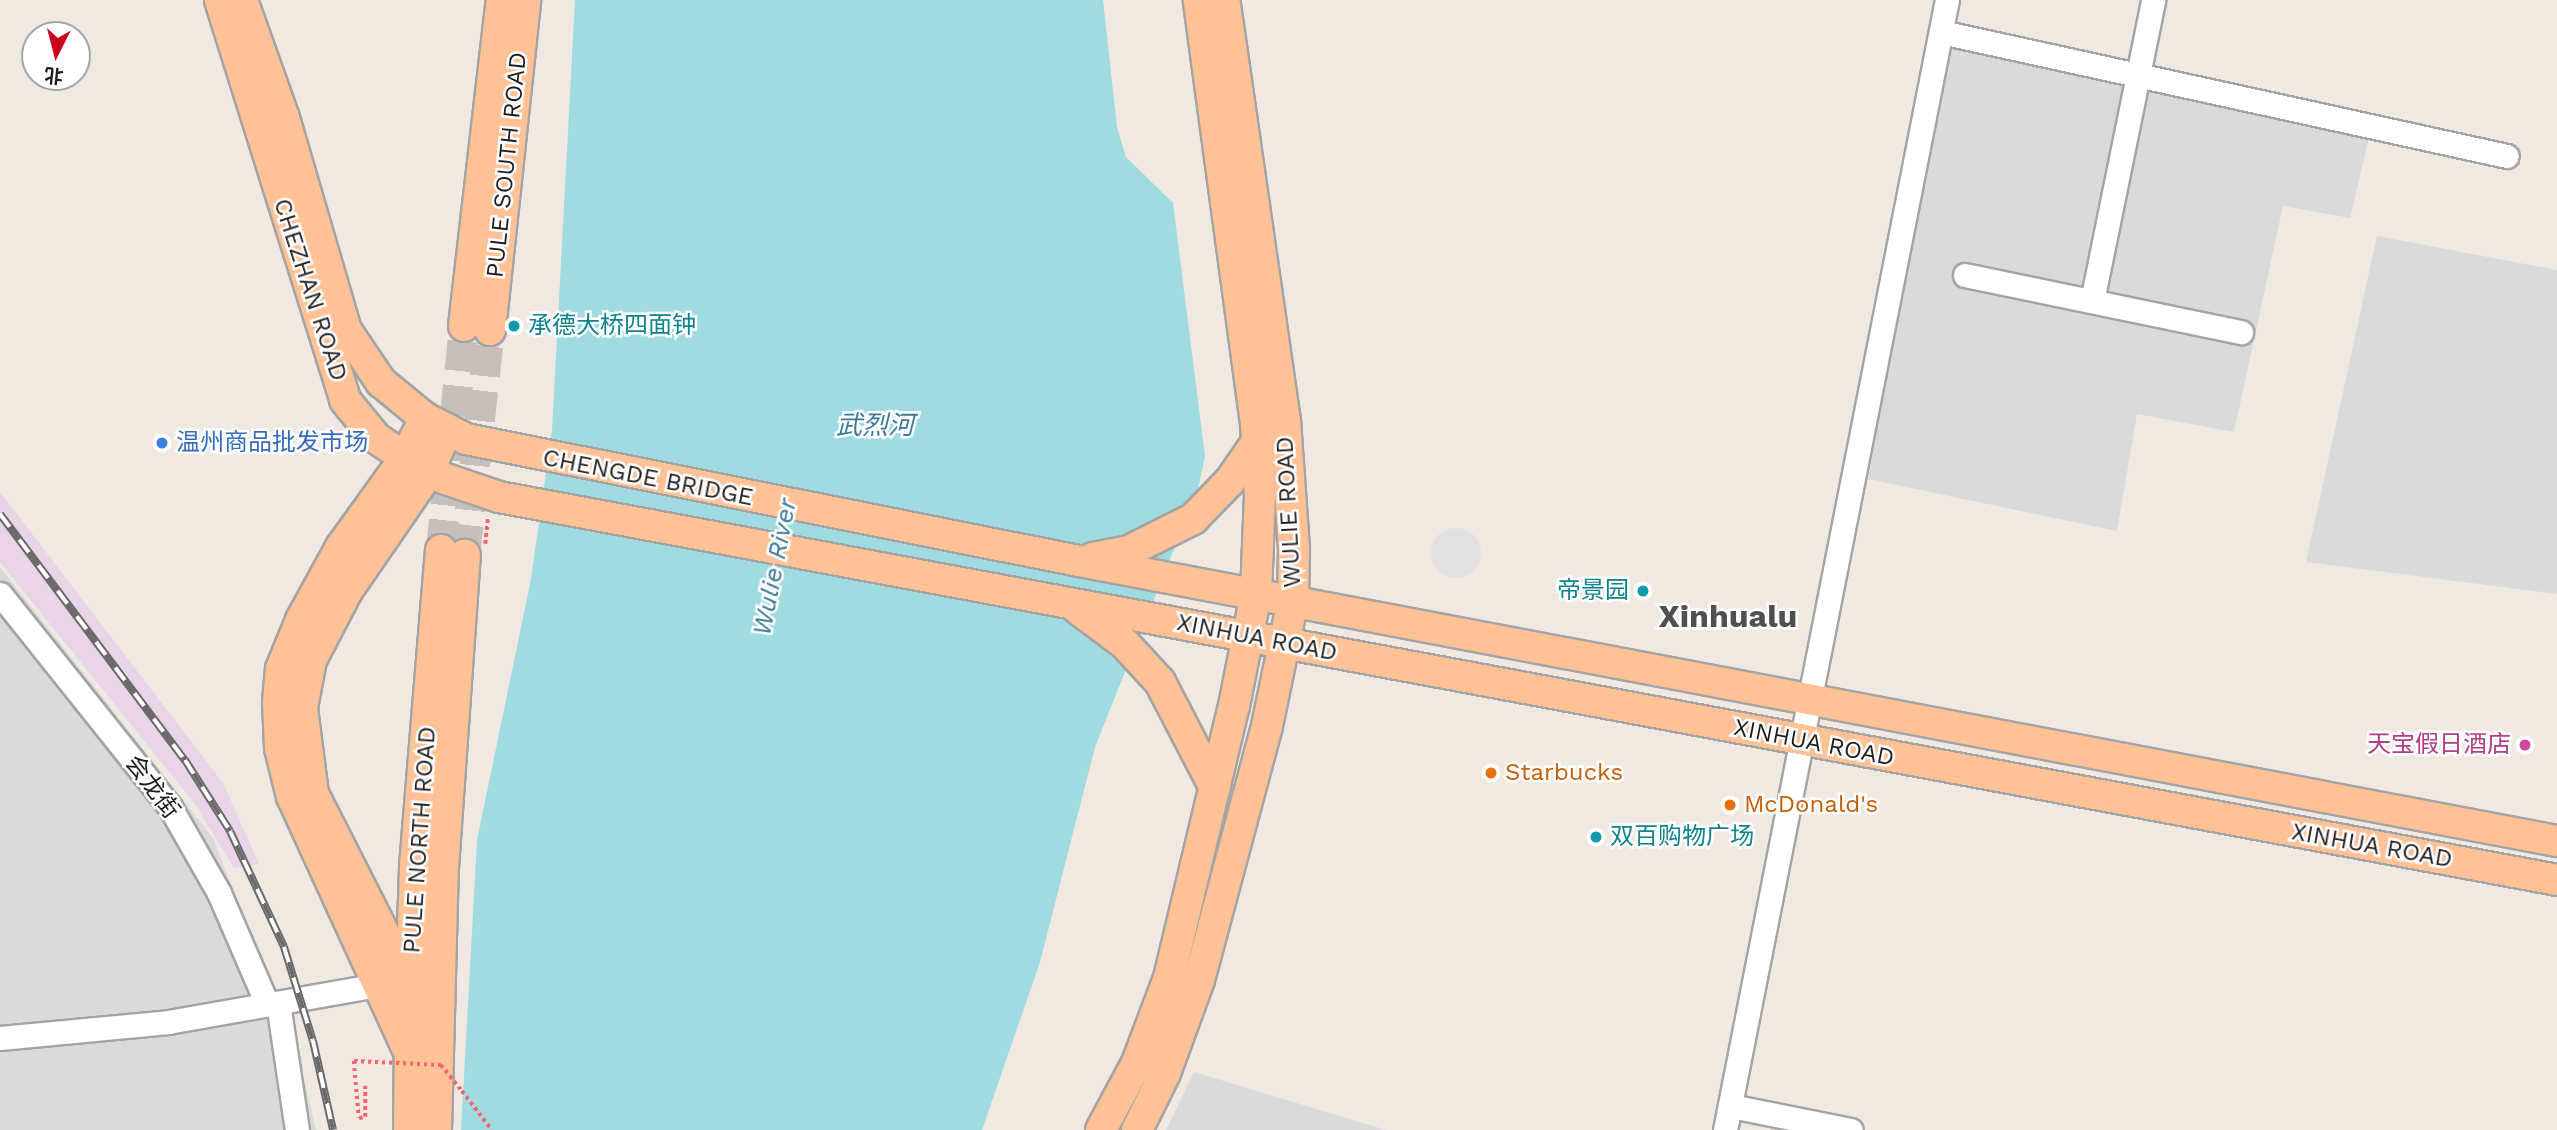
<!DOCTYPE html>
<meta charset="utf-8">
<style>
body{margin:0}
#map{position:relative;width:2557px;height:1130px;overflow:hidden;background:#efe9e2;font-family:"Work Sans","Noto Sans SC",sans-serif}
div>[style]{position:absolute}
.residential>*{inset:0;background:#dbdada}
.industrial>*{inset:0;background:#e9d4e8}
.parking>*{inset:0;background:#e1e1e1}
.round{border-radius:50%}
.water>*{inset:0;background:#9fdbe0}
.major-tunnel>*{height:30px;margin-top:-15px;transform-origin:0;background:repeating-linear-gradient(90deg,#c5c0bb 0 30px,transparent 0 45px)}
.path>*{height:3.5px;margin-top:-1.75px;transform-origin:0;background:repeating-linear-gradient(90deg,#ff636b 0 3.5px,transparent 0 7px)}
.roads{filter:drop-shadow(2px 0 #a4a4a4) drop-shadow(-2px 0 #a4a4a4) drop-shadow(0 2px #a4a4a4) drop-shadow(0 -2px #a4a4a4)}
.minor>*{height:23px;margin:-11.5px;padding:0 11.5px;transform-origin:11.5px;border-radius:11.5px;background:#fff}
.major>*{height:30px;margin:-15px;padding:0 15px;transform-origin:15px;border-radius:15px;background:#ffc297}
.rail>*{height:8px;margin-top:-4px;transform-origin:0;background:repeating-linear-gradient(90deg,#fff 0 16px,#6b6b6b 0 32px);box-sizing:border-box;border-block:2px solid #6b6b6b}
.path-bridge>*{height:3.5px;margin-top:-1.75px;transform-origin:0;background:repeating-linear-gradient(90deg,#ff636b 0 3.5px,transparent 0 7px)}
.dots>*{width:19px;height:19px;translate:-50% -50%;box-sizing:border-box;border:4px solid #fff;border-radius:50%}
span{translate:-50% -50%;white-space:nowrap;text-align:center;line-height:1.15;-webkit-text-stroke:5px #fff;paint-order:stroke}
.street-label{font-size:24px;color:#1d1d1d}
.culture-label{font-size:24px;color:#0d838f}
.left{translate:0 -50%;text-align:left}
.right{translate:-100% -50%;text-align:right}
.shop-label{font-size:24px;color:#366cbe}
.hotel-label{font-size:24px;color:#b23c85}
.food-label{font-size:24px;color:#c56008}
.water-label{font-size:26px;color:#3c7a9b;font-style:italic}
.district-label{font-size:32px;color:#505050;font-weight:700}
.north{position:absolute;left:21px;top:21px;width:70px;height:70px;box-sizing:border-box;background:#fff;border:2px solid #a5a5a5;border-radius:50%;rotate:186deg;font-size:19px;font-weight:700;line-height:28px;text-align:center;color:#1d1d1d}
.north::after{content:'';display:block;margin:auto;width:24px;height:32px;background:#ca001f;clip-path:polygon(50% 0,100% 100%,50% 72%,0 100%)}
</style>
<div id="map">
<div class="residential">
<i style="clip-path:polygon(1950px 46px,2369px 138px,2350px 218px,2283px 206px,2234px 432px,2137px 414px,2117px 531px,1868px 479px)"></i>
<i style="clip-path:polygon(2377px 236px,2557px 270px,2557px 594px,2306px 562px)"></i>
<i style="clip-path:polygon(0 567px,213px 838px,302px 1070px,316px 1130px,0 1130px)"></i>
<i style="clip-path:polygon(1194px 1072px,1386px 1130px,1166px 1130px)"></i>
</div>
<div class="industrial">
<i style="clip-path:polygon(0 492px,223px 783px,259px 864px,234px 868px,195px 804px,0 562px)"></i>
</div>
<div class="parking">
<i class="round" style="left:1431px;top:528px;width:50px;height:50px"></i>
</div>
<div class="water">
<i style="clip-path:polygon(575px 0,1103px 0,1117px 127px,1126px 157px,1173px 203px,1205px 456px,1198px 489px,1095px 747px,1040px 962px,982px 1130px,461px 1130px,477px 840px,531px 579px,552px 431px)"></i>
</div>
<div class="major-tunnel">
<i style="left:441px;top:550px;width:225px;rotate:-84.1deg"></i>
<i style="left:465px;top:555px;width:226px;rotate:-83.7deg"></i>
</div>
<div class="path">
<i style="left:485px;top:544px;width:28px;rotate:-84deg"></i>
<i style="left:354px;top:1061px;width:57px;rotate:85deg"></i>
<i style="left:359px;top:1118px;width:6px;rotate:-9deg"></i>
<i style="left:365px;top:1117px;width:31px;rotate:-90deg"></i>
<i style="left:462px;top:1091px;width:49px;rotate:52.4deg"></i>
</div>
<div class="roads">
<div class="minor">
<i style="left:1941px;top:32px;width:579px;rotate:12.36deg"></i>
<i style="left:1965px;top:275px;width:282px;rotate:11.7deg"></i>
<i style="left:2092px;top:301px;width:307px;rotate:-78.5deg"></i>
<i style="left:0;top:594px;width:273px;rotate:51.4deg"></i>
<i style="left:170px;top:807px;width:99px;rotate:60.3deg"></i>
<i style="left:219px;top:893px;width:121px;rotate:66.6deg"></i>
<i style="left:278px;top:1003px;width:128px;rotate:81.5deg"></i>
<i style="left:0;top:1038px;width:169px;rotate:-5.4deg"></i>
<i style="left:168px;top:1022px;width:213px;rotate:-10deg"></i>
<i style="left:1731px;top:1106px;width:122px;rotate:11.3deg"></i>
<i style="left:1725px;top:1130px;width:1152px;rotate:-78.89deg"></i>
</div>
<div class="major">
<i style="left:220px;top:0;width:419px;rotate:72.6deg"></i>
<i style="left:345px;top:400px;width:49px;rotate:50.8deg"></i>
<i style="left:376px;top:438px;width:63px;rotate:33.9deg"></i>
<i style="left:428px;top:473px;width:75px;rotate:18.7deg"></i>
<i style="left:499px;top:497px;width:2093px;rotate:10.54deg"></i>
<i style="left:242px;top:0;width:125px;rotate:70.4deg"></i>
<i style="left:284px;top:118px;width:221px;rotate:73.7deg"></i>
<i style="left:346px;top:330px;width:63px;rotate:56.1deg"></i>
<i style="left:381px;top:382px;width:57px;rotate:39.3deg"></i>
<i style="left:425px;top:418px;width:46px;rotate:27.1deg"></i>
<i style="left:466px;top:439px;width:625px;rotate:11.26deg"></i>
<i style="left:1079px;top:561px;width:1504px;rotate:10.73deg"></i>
<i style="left:464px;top:326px;width:328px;rotate:-83.4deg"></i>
<i style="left:490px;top:330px;width:332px;rotate:-83.9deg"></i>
<i style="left:1093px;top:558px;width:37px;rotate:-11deg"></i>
<i style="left:1129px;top:551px;width:72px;rotate:-26.6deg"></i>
<i style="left:1193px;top:519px;width:53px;rotate:-45.8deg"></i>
<i style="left:1230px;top:481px;width:47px;rotate:-55.3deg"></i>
<i style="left:1078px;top:609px;width:59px;rotate:36.7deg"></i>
<i style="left:1125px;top:644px;width:52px;rotate:47.4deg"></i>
<i style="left:1160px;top:682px;width:119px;rotate:62.6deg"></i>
<i style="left:411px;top:983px;width:117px;rotate:-88deg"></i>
<i style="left:415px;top:866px;width:317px;rotate:-85.3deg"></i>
<i style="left:437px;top:1038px;width:274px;rotate:-116.9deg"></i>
<i style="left:313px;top:794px;width:87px;rotate:-97.3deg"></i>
<i style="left:302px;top:708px;width:49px;rotate:-79.4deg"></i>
<i style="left:311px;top:660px;width:78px;rotate:-62.4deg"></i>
<i style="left:347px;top:591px;width:143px;rotate:-55.5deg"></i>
<i style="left:428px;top:473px;width:48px;rotate:-66.6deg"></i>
<i style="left:409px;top:1052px;width:281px;rotate:-114.6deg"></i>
<i style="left:292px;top:797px;width:50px;rotate:-103.8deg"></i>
<i style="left:280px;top:748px;width:46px;rotate:-92.5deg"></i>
<i style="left:278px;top:702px;width:33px;rotate:-85deg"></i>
<i style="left:281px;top:669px;width:53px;rotate:-67.8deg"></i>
<i style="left:301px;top:620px;width:83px;rotate:-61.3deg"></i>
<i style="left:341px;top:547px;width:110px;rotate:-54.3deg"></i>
<i style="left:405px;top:458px;width:45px;rotate:-63.4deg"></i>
<i style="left:409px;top:1130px;width:97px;rotate:-89.4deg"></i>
<i style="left:436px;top:1130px;width:262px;rotate:-88.5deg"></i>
<i style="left:443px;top:868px;width:314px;rotate:-86deg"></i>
<i style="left:1101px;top:1130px;width:76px;rotate:-61.8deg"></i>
<i style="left:1137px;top:1063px;width:91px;rotate:-69.4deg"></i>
<i style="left:1169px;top:978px;width:280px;rotate:-76.6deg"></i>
<i style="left:1234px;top:706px;width:114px;rotate:-78.9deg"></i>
<i style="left:1256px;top:594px;width:98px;rotate:-87.7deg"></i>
<i style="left:1260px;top:496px;width:72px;rotate:-93.2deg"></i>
<i style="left:1256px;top:424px;width:428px;rotate:-97.7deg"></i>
<i style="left:1137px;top:1130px;width:64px;rotate:-63.8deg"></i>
<i style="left:1165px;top:1073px;width:99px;rotate:-69.9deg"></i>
<i style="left:1199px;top:980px;width:263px;rotate:-75deg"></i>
<i style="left:1267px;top:726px;width:128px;rotate:-78.3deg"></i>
<i style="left:1293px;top:601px;width:52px;rotate:-88.9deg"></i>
<i style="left:1294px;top:549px;width:128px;rotate:-94deg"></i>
<i style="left:1285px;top:421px;width:425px;rotate:-98.2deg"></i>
</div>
</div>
<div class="rail">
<i style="left:0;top:514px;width:308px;rotate:53.1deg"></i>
<i style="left:185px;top:760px;width:84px;rotate:57.6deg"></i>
<i style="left:230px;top:831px;width:128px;rotate:65deg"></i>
<i style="left:284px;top:947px;width:98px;rotate:72.9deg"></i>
<i style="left:313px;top:1041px;width:91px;rotate:77.3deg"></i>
</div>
<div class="path-bridge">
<i style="left:354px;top:1061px;width:87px;rotate:2.6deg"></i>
<i style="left:441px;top:1065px;width:33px;rotate:51deg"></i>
</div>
<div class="dots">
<i style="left:514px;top:326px;background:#0f9aa8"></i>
<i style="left:162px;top:443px;background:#3f7fe0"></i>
<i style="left:1643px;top:591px;background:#0f9aa8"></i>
<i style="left:2525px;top:745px;background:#d1479c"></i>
<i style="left:1491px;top:773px;background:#e8710a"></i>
<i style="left:1730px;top:805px;background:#e8710a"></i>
<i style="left:1596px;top:837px;background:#0f9aa8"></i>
</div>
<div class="street-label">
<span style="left:507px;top:165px;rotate:-84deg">PULE SOUTH ROAD</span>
<span style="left:310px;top:290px;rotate:72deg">CHEZHAN ROAD</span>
<span style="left:648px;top:478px;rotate:11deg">CHENGDE BRIDGE</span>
<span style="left:1289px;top:512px;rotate:-93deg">WULIE ROAD</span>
<span style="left:1257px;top:638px;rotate:11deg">XINHUA ROAD</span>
<span style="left:1814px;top:743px;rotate:11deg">XINHUA ROAD</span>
<span style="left:152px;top:787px;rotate:53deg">会龙街</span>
<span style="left:420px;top:840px;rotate:-86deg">PULE NORTH ROAD</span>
<span style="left:2372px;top:846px;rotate:10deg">XINHUA ROAD</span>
</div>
<div class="culture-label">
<span class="left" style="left:528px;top:326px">承德大桥四面钟</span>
<span class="right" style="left:1629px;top:591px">帝景园</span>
<span class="left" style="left:1610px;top:837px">双百购物广场</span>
</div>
<div class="shop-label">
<span class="left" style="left:176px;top:443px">温州商品批发市场</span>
</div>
<div class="hotel-label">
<span class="right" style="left:2511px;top:745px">天宝假日酒店</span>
</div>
<div class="food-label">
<span class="left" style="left:1505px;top:773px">Starbucks</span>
<span class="left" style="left:1744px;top:805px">McDonald's</span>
</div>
<div class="water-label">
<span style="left:875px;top:426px">武烈河</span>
<span style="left:775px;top:567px;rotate:-79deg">Wulie River</span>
</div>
<div class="district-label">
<span style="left:1728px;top:616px">Xinhualu</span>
</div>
<div class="north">北</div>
</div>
